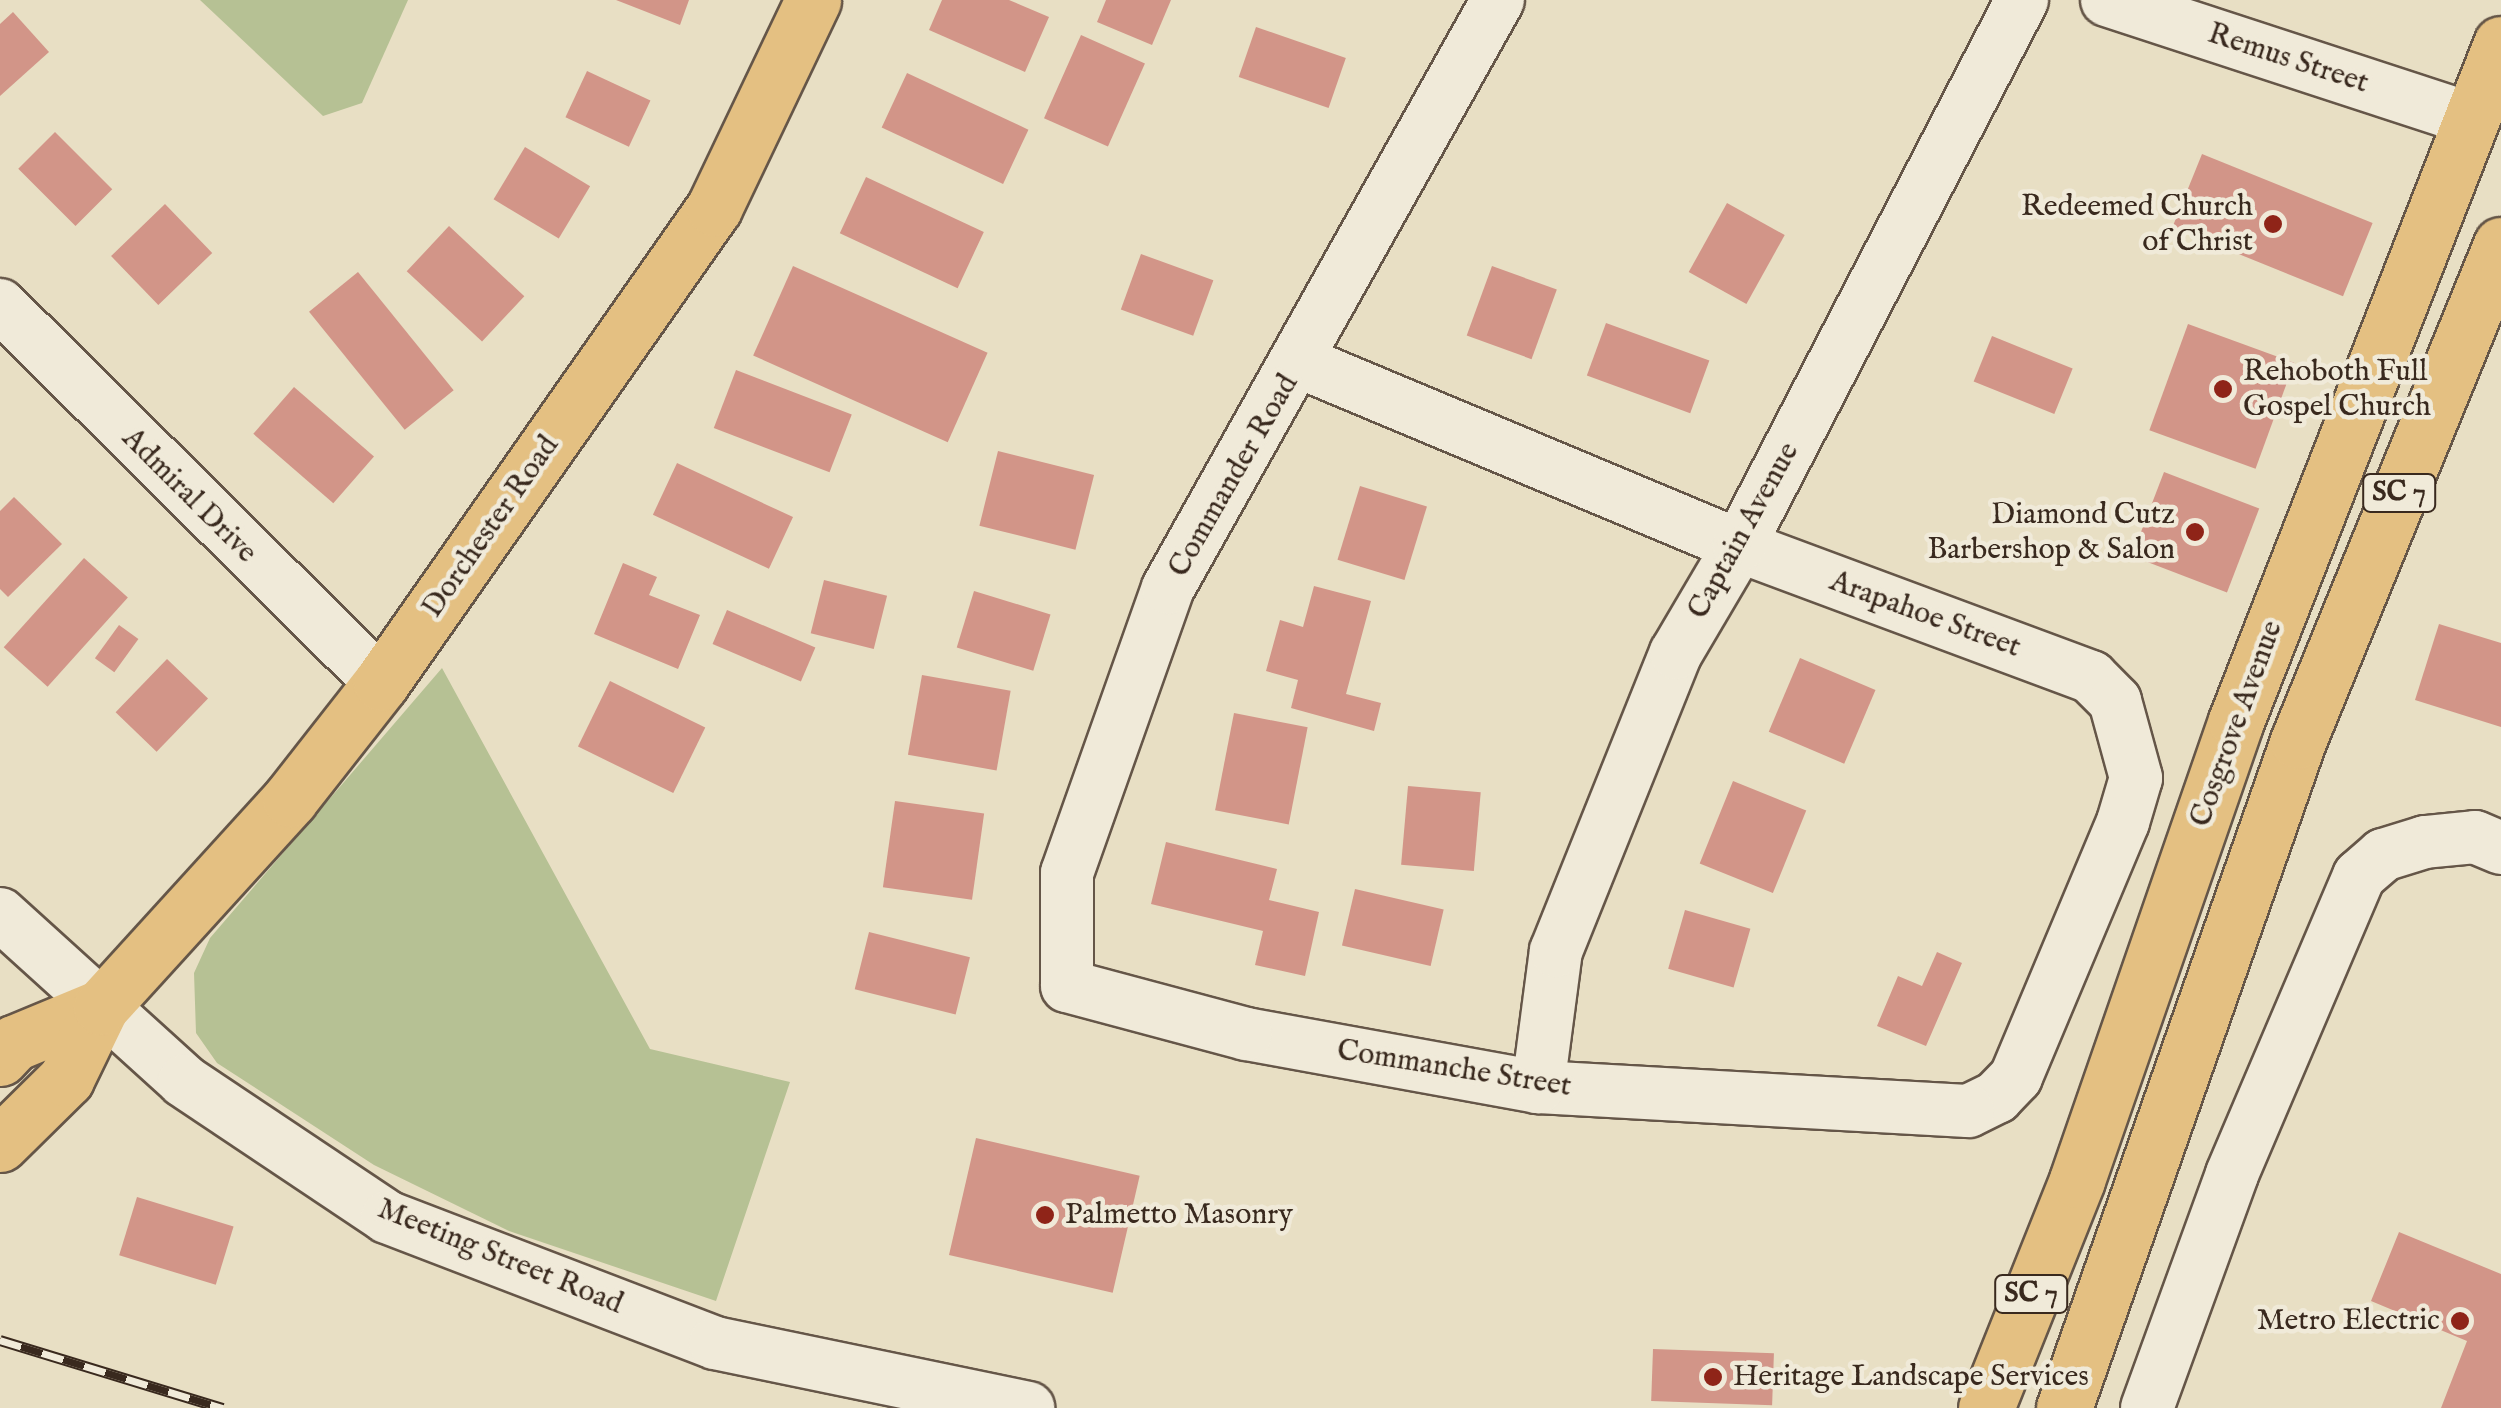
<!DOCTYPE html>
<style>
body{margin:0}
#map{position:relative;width:2501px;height:1408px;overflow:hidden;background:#e8dfc4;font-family:"IM FELL English",serif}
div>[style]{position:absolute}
.green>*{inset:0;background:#b6c194}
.building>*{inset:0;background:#d29588;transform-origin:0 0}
.roads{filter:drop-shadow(2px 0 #655648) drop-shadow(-2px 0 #655648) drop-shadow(0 2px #655648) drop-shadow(0 -2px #655648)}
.minor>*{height:52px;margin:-26px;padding:0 26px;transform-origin:26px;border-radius:26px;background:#f0ead9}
.major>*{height:55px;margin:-27.5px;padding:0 27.5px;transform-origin:27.5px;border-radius:27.5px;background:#e4c082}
.rail>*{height:11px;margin-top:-5.5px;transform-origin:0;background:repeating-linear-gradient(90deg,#f0ead9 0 22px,#39291e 0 44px);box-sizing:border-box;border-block:2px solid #39291e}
.dots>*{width:28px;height:28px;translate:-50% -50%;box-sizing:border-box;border:5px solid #f0ead9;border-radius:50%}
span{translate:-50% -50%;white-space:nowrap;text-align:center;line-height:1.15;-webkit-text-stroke:9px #f0ead9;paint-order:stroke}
.shield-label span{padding:2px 8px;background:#f0ead9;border:2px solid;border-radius:8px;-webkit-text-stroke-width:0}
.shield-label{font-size:28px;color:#39291e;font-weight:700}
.street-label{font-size:30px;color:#39291e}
.poi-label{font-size:30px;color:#39291e}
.right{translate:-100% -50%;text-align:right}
.left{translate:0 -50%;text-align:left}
</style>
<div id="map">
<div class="green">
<i style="clip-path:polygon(200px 0,408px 0,362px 103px,323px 116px)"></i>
<i style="clip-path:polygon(442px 668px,650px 1049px,790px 1082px,716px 1301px,509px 1231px,374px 1165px,217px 1063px,196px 1033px,194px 973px,210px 938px)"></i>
</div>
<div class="building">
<i style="clip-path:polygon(616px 0,689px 0,680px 25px)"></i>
<i style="clip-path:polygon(942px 0,1009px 0,1049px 17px,1025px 72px,929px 30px)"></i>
<i style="clip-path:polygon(1106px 0,1171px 0,1152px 45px,1097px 22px)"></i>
<i style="clip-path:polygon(13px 12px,49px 52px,0 96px,0 24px)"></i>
<i style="left:1256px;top:27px;width:95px;height:53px;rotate:19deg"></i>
<i style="left:1081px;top:35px;width:70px;height:91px;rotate:24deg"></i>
<i style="left:587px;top:71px;width:70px;height:51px;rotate:25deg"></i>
<i style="left:907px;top:73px;width:134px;height:60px;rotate:25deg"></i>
<i style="left:55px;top:132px;width:81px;height:52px;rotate:45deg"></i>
<i style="left:525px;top:147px;width:76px;height:61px;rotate:31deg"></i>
<i style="left:2202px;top:154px;width:184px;height:79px;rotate:22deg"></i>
<i style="left:866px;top:177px;width:130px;height:62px;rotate:25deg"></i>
<i style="left:1727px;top:203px;width:66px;height:79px;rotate:29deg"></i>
<i style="left:165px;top:204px;width:68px;height:75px;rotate:46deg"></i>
<i style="left:449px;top:226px;width:103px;height:62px;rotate:43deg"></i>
<i style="left:1141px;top:254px;width:77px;height:59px;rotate:20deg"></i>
<i style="left:793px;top:266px;width:213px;height:98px;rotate:24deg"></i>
<i style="left:1492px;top:266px;width:69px;height:74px;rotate:20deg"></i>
<i style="left:358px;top:272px;width:152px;height:63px;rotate:51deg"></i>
<i style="left:1606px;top:323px;width:110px;height:56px;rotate:20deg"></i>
<i style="left:2188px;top:324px;width:113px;height:113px;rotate:20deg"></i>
<i style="left:1992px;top:336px;width:87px;height:49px;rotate:22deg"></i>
<i style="left:736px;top:370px;width:124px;height:62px;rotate:21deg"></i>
<i style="left:294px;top:387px;width:106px;height:62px;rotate:41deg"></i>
<i style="left:998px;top:451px;width:99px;height:77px;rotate:14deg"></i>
<i style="left:677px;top:463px;width:128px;height:57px;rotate:25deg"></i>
<i style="left:2164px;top:472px;width:102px;height:90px;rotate:21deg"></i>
<i style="left:1360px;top:486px;width:70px;height:77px;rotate:17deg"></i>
<i style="clip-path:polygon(14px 497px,62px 544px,8px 597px,0 589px,0 511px)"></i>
<i style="left:84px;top:558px;width:59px;height:120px;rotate:42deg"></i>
<i style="clip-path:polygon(623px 563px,657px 577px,649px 595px,700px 615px,678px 669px,594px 634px)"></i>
<i style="left:824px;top:580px;width:65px;height:55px;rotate:14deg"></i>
<i style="clip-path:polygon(1314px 586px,1371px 601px,1346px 694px,1381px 703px,1374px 731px,1291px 708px,1298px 680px,1266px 671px,1280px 620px,1303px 627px)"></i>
<i style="left:974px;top:591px;width:80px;height:59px;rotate:17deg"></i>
<i style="left:727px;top:610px;width:96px;height:37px;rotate:23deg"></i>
<i style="clip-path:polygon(2439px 624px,2501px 643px,2501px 727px,2415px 700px)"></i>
<i style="left:119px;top:625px;width:24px;height:41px;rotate:36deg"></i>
<i style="left:1800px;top:658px;width:82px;height:80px;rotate:23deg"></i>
<i style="left:167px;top:659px;width:57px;height:74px;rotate:44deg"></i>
<i style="left:922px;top:675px;width:90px;height:81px;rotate:10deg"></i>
<i style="left:610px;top:681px;width:106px;height:73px;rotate:26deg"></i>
<i style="left:1234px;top:713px;width:75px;height:99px;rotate:11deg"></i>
<i style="left:1733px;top:781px;width:79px;height:89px;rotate:22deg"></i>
<i style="left:1408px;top:786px;width:73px;height:79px;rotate:5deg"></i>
<i style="left:895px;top:801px;width:90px;height:87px;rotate:8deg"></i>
<i style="clip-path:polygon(1166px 842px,1277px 869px,1269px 900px,1319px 912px,1305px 976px,1255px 965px,1263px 931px,1151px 904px)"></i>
<i style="left:1355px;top:889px;width:91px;height:58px;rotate:13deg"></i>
<i style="left:1685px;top:910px;width:68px;height:61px;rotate:16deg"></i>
<i style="left:869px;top:932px;width:104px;height:59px;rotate:14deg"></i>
<i style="clip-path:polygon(1937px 952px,1962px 963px,1926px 1046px,1877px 1026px,1898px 976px,1922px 986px)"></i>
<i style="left:976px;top:1138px;width:168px;height:120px;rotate:13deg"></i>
<i style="left:137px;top:1197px;width:101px;height:61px;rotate:17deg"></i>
<i style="clip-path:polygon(2399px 1232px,2501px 1274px,2501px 1408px,2441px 1408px,2467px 1341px,2371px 1301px)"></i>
<i style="left:1653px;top:1349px;width:121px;height:52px;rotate:2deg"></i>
</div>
<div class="roads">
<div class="minor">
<i style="left:2107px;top:0;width:381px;rotate:18.1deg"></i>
<i style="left:0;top:305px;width:537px;rotate:44.77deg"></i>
<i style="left:1300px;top:362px;width:476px;rotate:22.7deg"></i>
<i style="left:1739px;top:546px;width:376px;rotate:20.4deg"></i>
<i style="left:2091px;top:677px;width:34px;rotate:45deg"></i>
<i style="left:2115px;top:701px;width:80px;rotate:74.7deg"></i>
<i style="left:2136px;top:778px;width:46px;rotate:106.5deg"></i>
<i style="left:2123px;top:822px;width:277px;rotate:112.8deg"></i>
<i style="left:2016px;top:1077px;width:28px;rotate:134deg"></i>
<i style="left:1997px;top:1097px;width:32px;rotate:154deg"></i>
<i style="left:1968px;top:1111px;width:431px;rotate:-176.8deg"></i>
<i style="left:1538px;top:1087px;width:297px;rotate:-169.7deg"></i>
<i style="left:1246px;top:1034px;width:185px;rotate:-165deg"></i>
<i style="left:1067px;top:986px;width:113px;rotate:-90deg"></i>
<i style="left:1067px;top:873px;width:302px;rotate:-70.5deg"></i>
<i style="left:1168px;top:588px;width:674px;rotate:-60.7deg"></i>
<i style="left:0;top:914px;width:248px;rotate:42.2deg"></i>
<i style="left:184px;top:1081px;width:244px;rotate:33.8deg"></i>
<i style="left:387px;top:1217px;width:351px;rotate:21deg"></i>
<i style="left:715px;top:1343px;width:320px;rotate:11.7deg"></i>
<i style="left:1538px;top:1087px;width:137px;rotate:-82.5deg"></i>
<i style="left:1556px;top:951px;width:321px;rotate:-68.1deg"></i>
<i style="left:1676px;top:653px;width:124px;rotate:-59.5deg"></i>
<i style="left:1739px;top:546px;width:615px;rotate:-62.6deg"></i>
<i style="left:2147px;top:1408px;width:249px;rotate:-70deg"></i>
<i style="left:2232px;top:1174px;width:324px;rotate:-66.9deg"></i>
<i style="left:2359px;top:876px;width:32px;rotate:-41deg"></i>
<i style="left:2383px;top:855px;width:44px;rotate:-17.2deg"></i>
<i style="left:2425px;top:842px;width:50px;rotate:-5.7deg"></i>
<i style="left:2475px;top:837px;width:28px;rotate:23deg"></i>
</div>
<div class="major">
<i style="left:0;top:1058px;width:21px;rotate:-47deg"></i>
<i style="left:14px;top:1043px;width:94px;rotate:-22.5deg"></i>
<i style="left:0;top:1144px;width:93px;rotate:-44.6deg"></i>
<i style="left:66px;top:1079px;width:80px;rotate:-64.1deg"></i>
<i style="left:101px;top:1007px;width:281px;rotate:-47.7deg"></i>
<i style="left:290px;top:799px;width:147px;rotate:-51.9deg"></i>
<i style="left:381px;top:683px;width:580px;rotate:-54.97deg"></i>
<i style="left:714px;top:208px;width:230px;rotate:-64.5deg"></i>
<i style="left:1986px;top:1408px;width:245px;rotate:-68.2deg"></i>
<i style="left:2077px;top:1180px;width:486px;rotate:-70.9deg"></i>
<i style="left:2236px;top:721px;width:727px;rotate:-68.62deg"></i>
<i style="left:2064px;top:1408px;width:707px;rotate:-70.67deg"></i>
<i style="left:2298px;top:741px;width:536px;rotate:-67.74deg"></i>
</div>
</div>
<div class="rail">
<i style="left:0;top:1340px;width:233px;rotate:17deg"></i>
</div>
<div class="dots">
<i style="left:2273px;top:224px;background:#8f2418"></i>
<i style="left:2223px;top:389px;background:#8f2418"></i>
<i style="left:2195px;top:532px;background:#8f2418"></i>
<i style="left:1045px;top:1215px;background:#8f2418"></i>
<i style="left:2460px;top:1321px;background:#8f2418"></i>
<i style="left:1713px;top:1377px;background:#8f2418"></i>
</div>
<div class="shield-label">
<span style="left:2399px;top:493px">SC 7</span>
<span style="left:2031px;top:1294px">SC 7</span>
</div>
<div class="street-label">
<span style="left:2288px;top:59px;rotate:18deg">Remus Street</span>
<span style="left:1234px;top:476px;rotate:-60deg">Commander Road</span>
<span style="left:189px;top:496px;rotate:45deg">Admiral Drive</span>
<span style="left:491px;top:527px;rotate:-55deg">Dorchester Road</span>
<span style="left:1744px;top:531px;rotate:-61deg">Captain Avenue</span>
<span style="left:1925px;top:615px;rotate:20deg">Arapahoe Street</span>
<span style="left:2237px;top:724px;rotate:-70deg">Cosgrove Avenue</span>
<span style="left:1454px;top:1069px;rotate:9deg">Commanche Street</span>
<span style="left:500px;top:1257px;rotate:22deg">Meeting Street Road</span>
</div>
<div class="poi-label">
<span class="right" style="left:2253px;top:224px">Redeemed Church<br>of Christ</span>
<span class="left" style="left:2243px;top:389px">Rehoboth Full<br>Gospel Church</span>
<span class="right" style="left:2175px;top:532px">Diamond Cutz<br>Barbershop &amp; Salon</span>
<span class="left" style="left:1065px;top:1215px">Palmetto Masonry</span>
<span class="right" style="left:2440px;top:1321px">Metro Electric</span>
<span class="left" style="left:1733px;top:1377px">Heritage Landscape Services</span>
</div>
</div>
